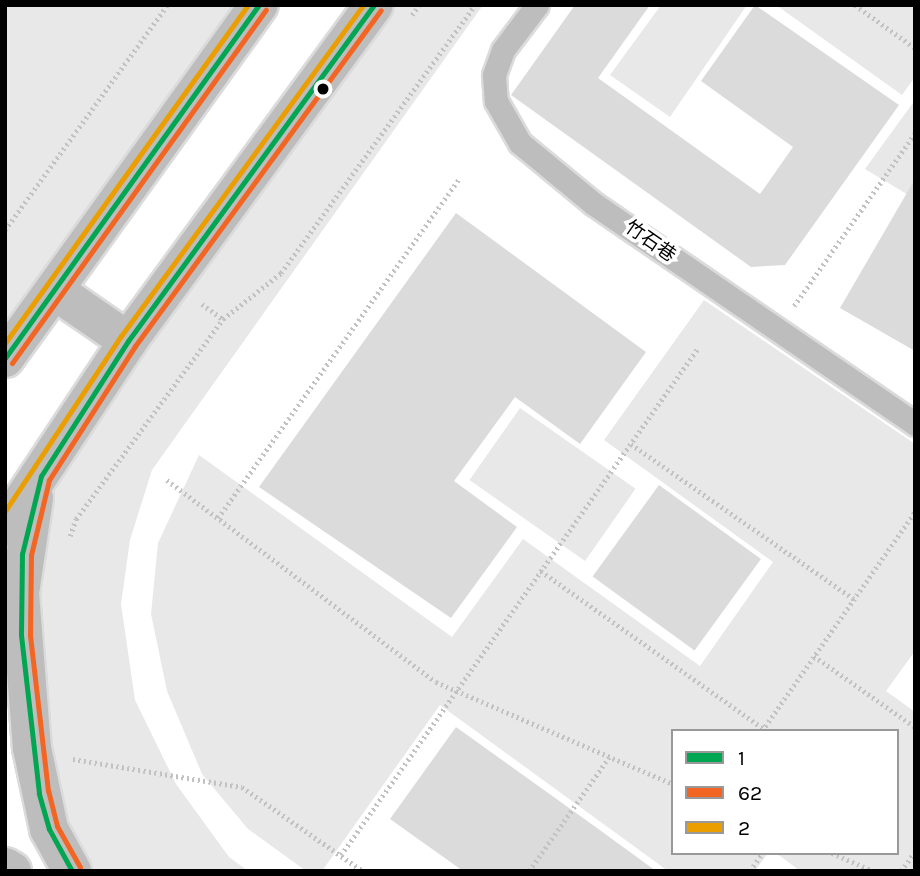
<!DOCTYPE html>
<meta charset="utf-8">
<style>
body{margin:0}
#map{position:relative;width:920px;height:876px;overflow:hidden;background:#fff;font-family:Karla,"Noto Sans SC",sans-serif}
div>[style]{position:absolute}
.green>*{inset:0;background:#e8e8e8;transform-origin:0 0}
.building>*{inset:0;background:#dbdbdb;transform-origin:0 0}
.path>*{height:4.5px;margin-top:-2.25px;transform-origin:0;background:repeating-linear-gradient(90deg,#c2c2c2 0 2px,transparent 0 5.5px)}
.roads{filter:drop-shadow(2px 0 #dbdbdb) drop-shadow(-2px 0 #dbdbdb) drop-shadow(0 2px #dbdbdb) drop-shadow(0 -2px #dbdbdb)}
.service>*{height:23px;margin:-11.5px;padding:0 11.5px;transform-origin:11.5px;border-radius:11.5px;background:#bdbdbd}
.primary>*{height:38px;margin:-19px;padding:0 19px;transform-origin:19px;border-radius:19px;background:#bdbdbd}
.bus-1>*{height:5px;margin:-2.5px;padding:0 2.5px;transform-origin:2.5px;border-radius:2.5px;background:#00a651}
.bus-2>*{height:5px;margin:-2.5px;padding:0 2.5px;transform-origin:2.5px;border-radius:2.5px;background:#f26522}
.bus-3>*{height:5px;margin:-2.5px;padding:0 2.5px;transform-origin:2.5px;border-radius:2.5px;background:#eb9e00}
.dots>*{width:19px;height:19px;translate:-50% -50%;box-sizing:border-box;border:4px solid #fff;border-radius:50%}
span{translate:-50% -50%;white-space:nowrap;text-align:center;line-height:1.15;-webkit-text-stroke:7px #fff;paint-order:stroke}
.street-label{font-size:19px;color:#000}
.frame{position:absolute;inset:0;border:7px solid #000;pointer-events:none}
.legend{position:absolute;left:671px;top:729px;width:228px;height:126px;box-sizing:border-box;background:#fff;border:2px solid #999;margin:0;padding:9px 12px;list-style:none;font-size:21px;color:#000}
.legend li{display:flex;align-items:center;gap:14px;height:35px}
.legend b{width:35px;border:2px solid #999}
</style>
<div id="map">
<div class="green">
<i style="clip-path:polygon(5px 5px,255px 5px,5px 354px)"></i>
<i style="clip-path:polygon(392px 5px,483px 5px,152px 470px,130px 540px,121px 604px,135px 700px,176px 784px,229px 857px,248px 871px,93px 871px,59px 808px,35px 629px,52px 480px)"></i>
<i style="clip-path:polygon(661px 5px,747px 5px,670px 117px,610px 75px)"></i>
<i style="clip-path:polygon(776px 5px,915px 5px,915px 77px,902px 95px)"></i>
<i style="clip-path:polygon(915px 100px,915px 199px,865px 169px)"></i>
<i style="clip-path:polygon(704px 300px,915px 444px,915px 651px,886px 691px,915px 712px,915px 871px,800px 871px,776px 853px,897px 853px,897px 731px,673px 731px,673px 853px,768px 853px,755px 871px,668px 871px,440px 705px,322px 871px,306px 871px,248px 829px,202px 774px,167px 691px,151px 614px,158px 543px,199px 455px,452px 637px,523px 539px,700px 666px,773px 562px,604px 440px)"></i>
<i style="left:520px;top:408px;width:141px;height:88px;rotate:35deg"></i>
</div>
<div class="building">
<i style="clip-path:polygon(575px 5px,650px 5px,598px 78px,760px 194px,793px 147px,701px 81px,755px 5px,899px 105px,785px 265px,751px 267px,511px 95px)"></i>
<i style="clip-path:polygon(915px 179px,915px 351px,840px 308px)"></i>
<i style="clip-path:polygon(456px 213px,646px 352px,580px 444px,515px 397px,454px 481px,517px 527px,451px 618px,259px 487px)"></i>
<i style="left:659px;top:485px;width:126px;height:113px;rotate:36deg"></i>
<i style="clip-path:polygon(456px 727px,597px 828px,656px 871px,463px 871px,390px 819px)"></i>
</div>
<div class="path">
<i style="left:855px;top:5px;width:74px;rotate:35.6deg"></i>
<i style="left:412px;top:15px;width:12px;rotate:-55deg"></i>
<i style="left:5px;top:230px;width:277px;rotate:-54.2deg"></i>
<i style="left:202px;top:304px;width:26px;rotate:36deg"></i>
<i style="left:794px;top:306px;width:211px;rotate:-55deg"></i>
<i style="left:631px;top:444px;width:272px;rotate:34.8deg"></i>
<i style="left:167px;top:480px;width:336px;rotate:36.9deg"></i>
<i style="left:436px;top:682px;width:258px;rotate:23.3deg"></i>
<i style="left:218px;top:518px;width:415px;rotate:-54.6deg"></i>
<i style="left:70px;top:536px;width:18px;rotate:-71deg"></i>
<i style="left:76px;top:519px;width:248px;rotate:-53.7deg"></i>
<i style="left:223px;top:319px;width:74px;rotate:-38.4deg"></i>
<i style="left:281px;top:273px;width:331px;rotate:-54.1deg"></i>
<i style="left:541px;top:571px;width:272px;rotate:35.3deg"></i>
<i style="left:814px;top:656px;width:123px;rotate:35.1deg"></i>
<i style="left:762px;top:731px;width:267px;rotate:-55.1deg"></i>
<i style="left:73px;top:759px;width:171px;rotate:9.4deg"></i>
<i style="left:242px;top:787px;width:147px;rotate:34.8deg"></i>
<i style="left:832px;top:853px;width:45px;rotate:23.7deg"></i>
<i style="left:341px;top:855px;width:620px;rotate:-54.85deg"></i>
<i style="left:529px;top:871px;width:139px;rotate:-54.9deg"></i>
<i style="left:750px;top:871px;width:22px;rotate:-56deg"></i>
<i style="left:901px;top:871px;width:24px;rotate:-54deg"></i>
</div>
<div class="roads">
<div class="service">
<i style="left:537px;top:5px;width:56px;rotate:127.1deg"></i>
<i style="left:503px;top:50px;width:27px;rotate:110deg"></i>
<i style="left:494px;top:75px;width:26px;rotate:86deg"></i>
<i style="left:496px;top:101px;width:48px;rotate:60.3deg"></i>
<i style="left:520px;top:143px;width:96px;rotate:39.5deg"></i>
<i style="left:594px;top:204px;width:389px;rotate:34.4deg"></i>
</div>
<div class="primary">
<i style="left:54px;top:290px;width:90px;rotate:34.6deg"></i>
<i style="left:5px;top:358px;width:435px;rotate:-54.3deg"></i>
<i style="left:34px;top:498px;width:96px;rotate:98.4deg"></i>
<i style="left:20px;top:593px;width:155px;rotate:85.6deg"></i>
<i style="left:32px;top:748px;width:83px;rotate:78.1deg"></i>
<i style="left:49px;top:829px;width:48px;rotate:61.3deg"></i>
<i style="left:5px;top:527px;width:223px;rotate:-56.5deg"></i>
<i style="left:128px;top:341px;width:416px;rotate:-53.8deg"></i>
<i style="left:5px;top:867px;width:8px;rotate:30deg"></i>
</div>
</div>
<div class="bus-1">
<i style="left:5px;top:358px;width:435px;rotate:-54.3deg"></i>
<i style="left:72px;top:871px;width:48px;rotate:-118.7deg"></i>
<i style="left:49px;top:829px;width:37px;rotate:-106deg"></i>
<i style="left:39px;top:793px;width:159px;rotate:-96.5deg"></i>
<i style="left:21px;top:635px;width:81px;rotate:-89.3deg"></i>
<i style="left:22px;top:554px;width:80px;rotate:-76.3deg"></i>
<i style="left:41px;top:476px;width:161px;rotate:-57.2deg"></i>
<i style="left:128px;top:341px;width:416px;rotate:-53.8deg"></i>
</div>
<div class="bus-2">
<i style="left:12px;top:363px;width:435px;rotate:-54.3deg"></i>
<i style="left:80px;top:867px;width:47px;rotate:-119.3deg"></i>
<i style="left:57px;top:826px;width:36px;rotate:-104deg"></i>
<i style="left:48px;top:791px;width:157px;rotate:-96.6deg"></i>
<i style="left:30px;top:635px;width:80px;rotate:-89.3deg"></i>
<i style="left:31px;top:555px;width:77px;rotate:-76.5deg"></i>
<i style="left:49px;top:480px;width:159px;rotate:-57.3deg"></i>
<i style="left:135px;top:346px;width:416px;rotate:-53.8deg"></i>
</div>
<div class="bus-3">
<i style="left:5px;top:343px;width:416px;rotate:-54.3deg"></i>
<i style="left:5px;top:511px;width:210px;rotate:-56.5deg"></i>
<i style="left:121px;top:336px;width:410px;rotate:-53.8deg"></i>
</div>
<div class="dots">
<i style="left:323px;top:89px;background:#000"></i>
</div>
<div class="street-label">
<span style="left:650px;top:242px;rotate:35deg">竹石巷</span>
</div>
<div class="frame"></div>
<ul class="legend">
<li><b style="height:9px;background:#00a651"></b>1</li>
<li><b style="height:9px;background:#f26522"></b>62</li>
<li><b style="height:9px;background:#eb9e00"></b>2</li>
</ul>
</div>
